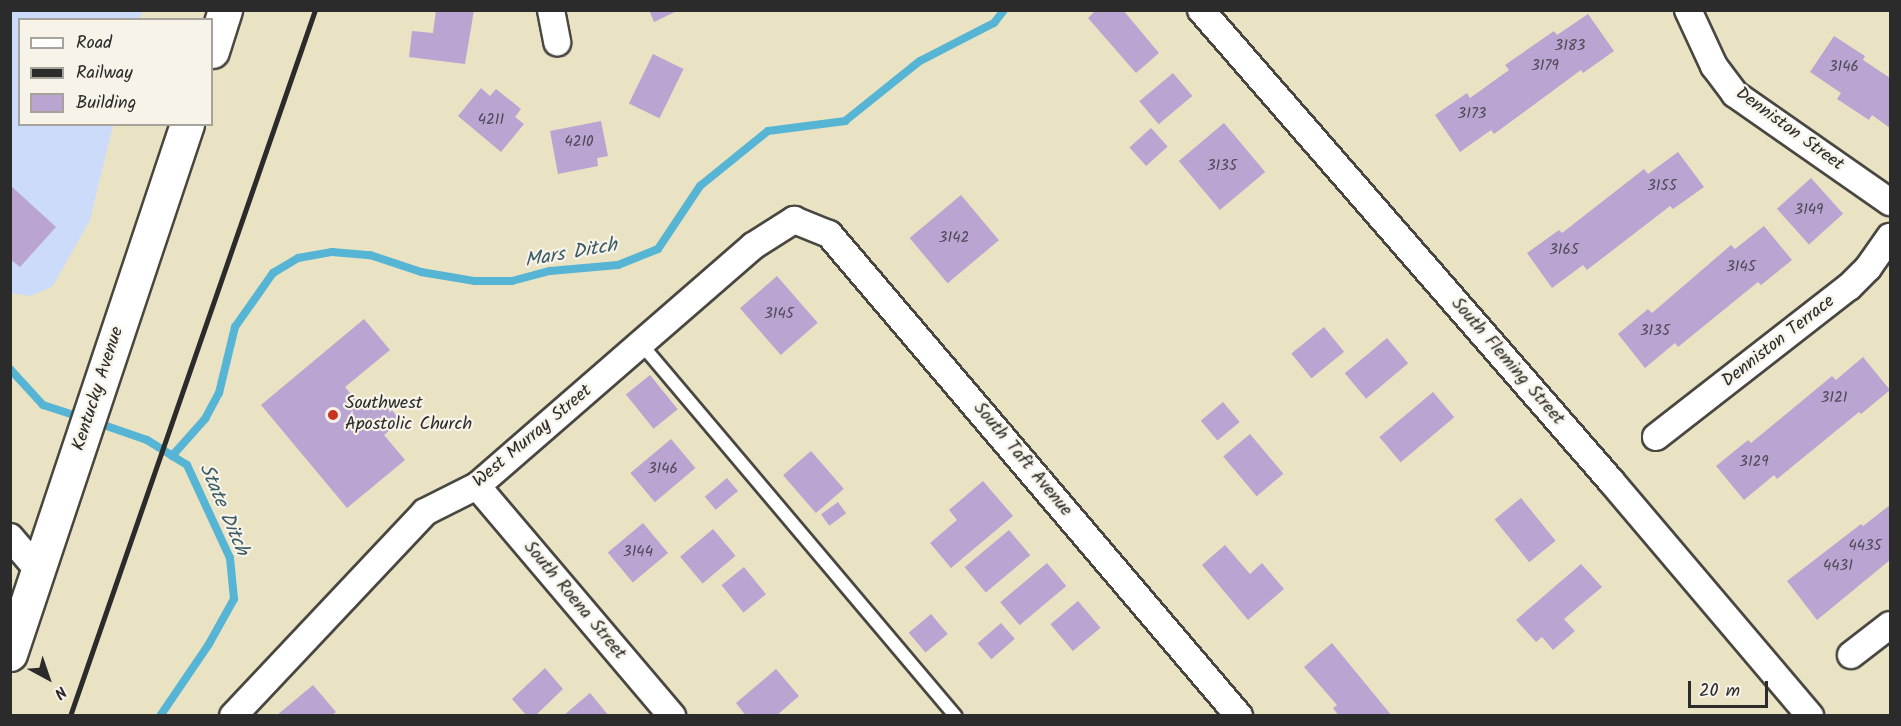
<!DOCTYPE html>
<style>
body{margin:0}
#map{position:relative;width:1901px;height:726px;overflow:hidden;background:#eae3c3;font-family:Kalam,sans-serif}
div>[style]{position:absolute}
.built>*{inset:0;background:#cddbfa}
.stream>*{height:8px;margin:-4px;padding:0 4px;transform-origin:4px;border-radius:4px;background:#56b4d4}
.building>*{inset:0;background:#b9a4d2;transform-origin:0 0}
.roads{filter:drop-shadow(2px 0 #484742) drop-shadow(-2px 0 #484742) drop-shadow(0 2px #484742) drop-shadow(0 -2px #484742)}
.lane>*{height:12px;margin:-6px;padding:0 6px;transform-origin:6px;border-radius:6px;background:#fff}
.street>*{height:26px;margin:-13px;padding:0 13px;transform-origin:13px;border-radius:13px;background:#fff}
.primary>*{height:33px;margin:-16.5px;padding:0 16.5px;transform-origin:16.5px;border-radius:16.5px;background:#fff}
.rail>*{height:4.5px;margin:-2.25px;padding:0 2.25px;transform-origin:2.25px;border-radius:2.25px;background:#2b2b2b}
.dots>*{width:16px;height:16px;translate:-50% -50%;box-sizing:border-box;border:3px solid #f7f3e8;border-radius:50%}
span{translate:-50% -50%;white-space:nowrap;text-align:center;line-height:1.15;-webkit-text-stroke:4.5px #f7f3e8;paint-order:stroke}
.number-label{font-size:15px;color:#4e4955}
.number-label span{-webkit-text-stroke-width:0}
.street-label{font-size:18px;color:#2b2b2b}
.poi-label{font-size:18px;color:#2b2b2b}
.left{translate:0 -50%;text-align:left}
.water-label{font-size:20px;color:#3a5b66;font-style:italic}
.frame{position:absolute;inset:0;border:12px solid #2b2b2b;pointer-events:none}
.legend{position:absolute;left:18px;top:18px;width:195px;height:108px;box-sizing:border-box;background:#f7f3e8;border:2px solid #a5a39c;margin:0;padding:8px 10px;list-style:none;font-size:18px;color:#2b2b2b}
.legend li{display:flex;align-items:center;gap:12px;height:30px}
.legend b{width:30px;border:2px solid #a5a39c}
.north{position:absolute;left:18px;top:648px;width:60px;height:60px;-webkit-text-stroke:4px #f7f3e8;paint-order:stroke;rotate:140deg;font-size:16px;font-weight:700;line-height:24px;text-align:center;color:#2b2b2b}
.north::after{content:'';display:block;margin:auto;width:21px;height:27px;background:#2b2b2b;clip-path:polygon(50% 0,100% 100%,50% 72%,0 100%)}
.scale{position:absolute;left:1688px;top:681px;width:80px;height:27px;box-sizing:border-box;border:3px solid #2b2b2b;border-top:0;padding-left:8px;font-size:18px;line-height:21px;white-space:nowrap;color:#2b2b2b;-webkit-text-stroke:4px #f7f3e8;paint-order:stroke}
</style>
<div id="map">
<div class="built">
<i style="clip-path:polygon(11px 11px,143px 11px,140px 19px,20px 20px,20px 124px,113px 125px,90px 220px,53px 286px,31px 296px,11px 293px)"></i>
</div>
<div class="stream">
<i style="left:10px;top:369px;width:49px;rotate:47.5deg"></i>
<i style="left:43px;top:405px;width:42px;rotate:18deg"></i>
<i style="left:95px;top:422px;width:55px;rotate:19.1deg"></i>
<i style="left:147px;top:440px;width:47px;rotate:32deg"></i>
<i style="left:187px;top:465px;width:102px;rotate:65.2deg"></i>
<i style="left:230px;top:558px;width:41px;rotate:84.4deg"></i>
<i style="left:234px;top:599px;width:51px;rotate:119.1deg"></i>
<i style="left:209px;top:644px;width:87px;rotate:124.2deg"></i>
<i style="left:172px;top:456px;width:50px;rotate:-48.3deg"></i>
<i style="left:205px;top:419px;width:30px;rotate:-62deg"></i>
<i style="left:219px;top:393px;width:68px;rotate:-76.4deg"></i>
<i style="left:235px;top:327px;width:66px;rotate:-54.9deg"></i>
<i style="left:273px;top:273px;width:29px;rotate:-31deg"></i>
<i style="left:298px;top:258px;width:35px;rotate:-10deg"></i>
<i style="left:332px;top:252px;width:38px;rotate:5deg"></i>
<i style="left:370px;top:255px;width:54px;rotate:18.4deg"></i>
<i style="left:421px;top:272px;width:55px;rotate:9.5deg"></i>
<i style="left:475px;top:281px;width:37px"></i>
<i style="left:512px;top:281px;width:39px;rotate:-15deg"></i>
<i style="left:550px;top:271px;width:68px;rotate:-5deg"></i>
<i style="left:618px;top:265px;width:43px;rotate:-21.8deg"></i>
<i style="left:658px;top:249px;width:76px;rotate:-56.3deg"></i>
<i style="left:700px;top:186px;width:87px;rotate:-39deg"></i>
<i style="left:768px;top:131px;width:78px;rotate:-7.4deg"></i>
<i style="left:845px;top:121px;width:96px;rotate:-38.7deg"></i>
<i style="left:920px;top:61px;width:83px;rotate:-27.2deg"></i>
<i style="left:994px;top:23px;width:16px;rotate:-52deg"></i>
</div>
<div class="building">
<i style="clip-path:polygon(436px 10px,474px 10px,465px 64px,409px 57px,412px 31px,433px 33px)"></i>
<i style="clip-path:polygon(649px 10px,679px 10px,654px 22px)"></i>
<i style="clip-path:polygon(1096px 10px,1123px 10px,1159px 53px,1136px 73px,1088px 18px)"></i>
<i style="clip-path:polygon(1588px 14px,1614px 51px,1583px 73px,1581px 70px,1494px 134px,1491px 130px,1460px 152px,1435px 115px,1467px 93px,1470px 98px,1509px 70px,1505px 65px,1554px 31px,1557px 35px)"></i>
<i style="clip-path:polygon(1834px 36px,1865px 56px,1863px 60px,1890px 78px,1890px 128px,1872px 115px,1869px 120px,1837px 99px,1841px 93px,1810px 72px)"></i>
<i style="left:653px;top:54px;width:34px;height:55px;rotate:26deg"></i>
<i style="left:1173px;top:73px;width:30px;height:44px;rotate:50deg"></i>
<i style="clip-path:polygon(481px 88px,490px 96px,496px 89px,521px 109px,515px 117px,524px 124px,501px 152px,458px 116px)"></i>
<i style="clip-path:polygon(601px 121px,608px 156px,597px 158px,598px 166px,558px 174px,550px 131px)"></i>
<i style="left:1224px;top:123px;width:64px;height:59px;rotate:50deg"></i>
<i style="left:1151px;top:128px;width:25px;height:29px;rotate:48deg"></i>
<i style="clip-path:polygon(1678px 152px,1704px 187px,1673px 209px,1670px 206px,1587px 270px,1583px 265px,1552px 288px,1527px 253px,1559px 230px,1562px 233px,1644px 169px,1648px 174px)"></i>
<i style="left:1811px;top:178px;width:48px;height:46px;rotate:48deg"></i>
<i style="clip-path:polygon(10px 185px,56px 227px,20px 267px,10px 259px)"></i>
<i style="left:961px;top:195px;width:59px;height:67px;rotate:50deg"></i>
<i style="clip-path:polygon(1764px 226px,1792px 260px,1761px 285px,1758px 282px,1678px 347px,1675px 343px,1645px 368px,1618px 334px,1648px 309px,1652px 313px,1731px 245px,1735px 249px)"></i>
<i style="left:777px;top:276px;width:62px;height:49px;rotate:49deg"></i>
<i style="clip-path:polygon(364px 319px,390px 350px,345px 387px,364px 409px,380px 396px,401px 421px,384px 435px,405px 460px,347px 508px,261px 405px)"></i>
<i style="left:1324px;top:327px;width:32px;height:42px;rotate:51deg"></i>
<i style="left:1387px;top:338px;width:33px;height:55px;rotate:50deg"></i>
<i style="clip-path:polygon(1863px 357px,1890px 390px,1861px 414px,1859px 412px,1777px 479px,1774px 475px,1744px 500px,1716px 466px,1748px 440px,1751px 443px,1832px 376px,1836px 380px)"></i>
<i style="left:650px;top:375px;width:44px;height:31px;rotate:51deg"></i>
<i style="left:1433px;top:392px;width:33px;height:70px;rotate:50deg"></i>
<i style="left:1223px;top:402px;width:26px;height:29px;rotate:50deg"></i>
<i style="left:1250px;top:434px;width:52px;height:35px;rotate:50deg"></i>
<i style="left:671px;top:439px;width:38px;height:53px;rotate:50deg"></i>
<i style="left:811px;top:451px;width:50px;height:37px;rotate:49deg"></i>
<i style="left:727px;top:478px;width:17px;height:29px;rotate:50deg"></i>
<i style="clip-path:polygon(983px 481px,1013px 516px,951px 568px,930px 543px,957px 520px,949px 510px)"></i>
<i style="left:1521px;top:498px;width:55px;height:34px;rotate:51deg"></i>
<i style="left:838px;top:502px;width:14px;height:21px;rotate:54deg"></i>
<i style="clip-path:polygon(1890px 505px,1890px 560px,1817px 620px,1787px 581px,1861px 524px,1863px 526px)"></i>
<i style="left:643px;top:523px;width:39px;height:46px;rotate:50deg"></i>
<i style="left:713px;top:529px;width:35px;height:43px;rotate:50deg"></i>
<i style="left:1009px;top:530px;width:33px;height:58px;rotate:50deg"></i>
<i style="clip-path:polygon(1225px 545px,1250px 574px,1262px 563px,1284px 589px,1248px 620px,1202px 565px)"></i>
<i style="left:1047px;top:563px;width:30px;height:61px;rotate:50deg"></i>
<i style="clip-path:polygon(1581px 564px,1602px 587px,1564px 619px,1575px 631px,1553px 650px,1542px 637px,1536px 642px,1516px 620px)"></i>
<i style="left:744px;top:567px;width:35px;height:29px;rotate:51deg"></i>
<i style="left:1078px;top:601px;width:35px;height:36px;rotate:50deg"></i>
<i style="left:931px;top:614px;width:26px;height:29px;rotate:50deg"></i>
<i style="left:1001px;top:623px;width:21px;height:31px;rotate:49deg"></i>
<i style="clip-path:polygon(1332px 643px,1392px 716px,1339px 716px,1333px 708px,1337px 705px,1304px 667px)"></i>
<i style="clip-path:polygon(545px 668px,563px 689px,535px 716px,527px 716px,512px 699px)"></i>
<i style="clip-path:polygon(776px 669px,799px 696px,776px 716px,746px 716px,736px 703px)"></i>
<i style="clip-path:polygon(313px 685px,336px 712px,331px 716px,276px 716px)"></i>
<i style="clip-path:polygon(590px 693px,609px 716px,563px 716px)"></i>
</div>
<div class="roads">
<div class="lane">
<i style="left:642px;top:345px;width:486px;rotate:49.8deg"></i>
</div>
<div class="street">
<i style="left:551px;top:10px;width:33px;rotate:79deg"></i>
<i style="left:1201px;top:10px;width:624px;rotate:48.96deg"></i>
<i style="left:1611px;top:481px;width:308px;rotate:49.7deg"></i>
<i style="left:1688px;top:10px;width:62px;rotate:65.1deg"></i>
<i style="left:1714px;top:66px;width:35px;rotate:53deg"></i>
<i style="left:1735px;top:94px;width:189px;rotate:34.9deg"></i>
<i style="left:1656px;top:437px;width:244px;rotate:-37.9deg"></i>
<i style="left:1849px;top:287px;width:27px;rotate:-45deg"></i>
<i style="left:1868px;top:268px;width:38px;rotate:-55deg"></i>
<i style="left:477px;top:486px;width:302px;rotate:49.7deg"></i>
<i style="left:10px;top:537px;width:45px;rotate:49.5deg"></i>
<i style="left:1851px;top:655px;width:49px;rotate:-37.6deg"></i>
<i style="left:233px;top:716px;width:280px;rotate:-46.7deg"></i>
<i style="left:425px;top:512px;width:58px;rotate:-26.6deg"></i>
<i style="left:477px;top:486px;width:366px;rotate:-41deg"></i>
<i style="left:753px;top:246px;width:49px;rotate:-32.4deg"></i>
<i style="left:794px;top:220px;width:38px;rotate:22deg"></i>
<i style="left:829px;top:234px;width:633px;rotate:49.61deg"></i>
</div>
<div class="primary">
<i style="left:212px;top:51px;width:43px;rotate:-72.4deg"></i>
<i style="left:10px;top:654px;width:559px;rotate:-71.53deg"></i>
</div>
</div>
<div class="rail">
<i style="left:70px;top:716px;width:747px;rotate:-70.86deg"></i>
</div>
<div class="dots">
<i style="left:333px;top:415px;background:#c8321e"></i>
</div>
<div class="number-label">
<span style="left:1570px;top:47px">3183</span>
<span style="left:1545px;top:67px">3179</span>
<span style="left:1844px;top:68px">3146</span>
<span style="left:1472px;top:115px">3173</span>
<span style="left:491px;top:121px">4211</span>
<span style="left:579px;top:143px">4210</span>
<span style="left:1222px;top:167px">3135</span>
<span style="left:1662px;top:187px">3155</span>
<span style="left:1809px;top:211px">3149</span>
<span style="left:954px;top:239px">3142</span>
<span style="left:1564px;top:251px">3165</span>
<span style="left:1741px;top:268px">3145</span>
<span style="left:779px;top:315px">3145</span>
<span style="left:1655px;top:332px">3135</span>
<span style="left:1834px;top:399px">3121</span>
<span style="left:1754px;top:463px">3129</span>
<span style="left:663px;top:470px">3146</span>
<span style="left:1865px;top:547px">4435</span>
<span style="left:638px;top:553px">3144</span>
<span style="left:1838px;top:567px">4431</span>
</div>
<div class="street-label">
<span style="left:1789px;top:130px;rotate:36deg">Denniston Street</span>
<span style="left:1779px;top:342px;rotate:-38deg">Denniston Terrace</span>
<span style="left:1507px;top:362px;rotate:49deg">South Fleming Street</span>
<span style="left:99px;top:389px;rotate:-72deg">Kentucky Avenue</span>
<span style="left:533px;top:437px;rotate:-40deg">West Murray Street</span>
<span style="left:1022px;top:460px;rotate:50deg">South Taft Avenue</span>
<span style="left:574px;top:601px;rotate:50deg">South Roena Street</span>
</div>
<div class="poi-label">
<span class="left" style="left:345px;top:415px">Southwest<br>Apostolic Church</span>
</div>
<div class="water-label">
<span style="left:571px;top:254px;rotate:-10deg">Mars Ditch</span>
<span style="left:223px;top:510px;rotate:67deg">State Ditch</span>
</div>
<div class="frame"></div>
<ul class="legend">
<li><b style="height:8px;background:#fff"></b>Road</li>
<li><b style="height:8px;background:#2b2b2b"></b>Railway</li>
<li><b style="height:16px;background:#b9a4d2"></b>Building</li>
</ul>
<div class="north">N</div>
<div class="scale">20 m</div>
</div>
